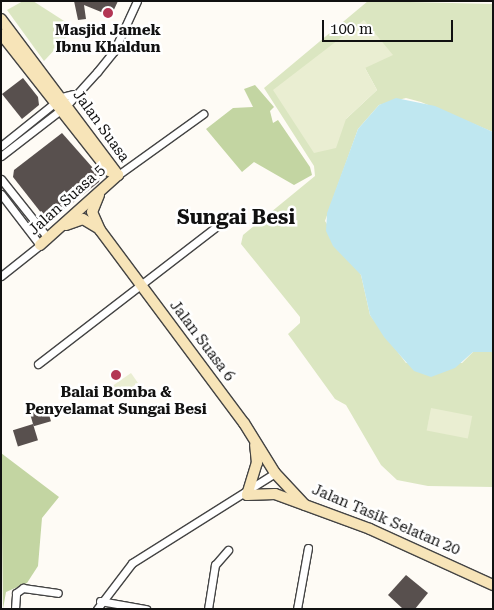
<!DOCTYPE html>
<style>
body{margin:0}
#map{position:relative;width:494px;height:610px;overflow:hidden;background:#fefbf5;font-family:"Roboto Serif",serif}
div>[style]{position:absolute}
.green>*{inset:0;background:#dbe6c1}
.forest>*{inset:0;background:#c3d5a2}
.pitch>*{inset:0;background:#eaeed2;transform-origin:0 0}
.water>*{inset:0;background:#bfe7f0}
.building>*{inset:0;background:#58504e;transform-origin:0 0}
.roads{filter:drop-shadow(1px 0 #444) drop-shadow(-1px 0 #444) drop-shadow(0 1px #444) drop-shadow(0 -1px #444)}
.street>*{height:7px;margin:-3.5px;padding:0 3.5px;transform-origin:3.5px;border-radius:3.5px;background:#fff}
.secondary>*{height:10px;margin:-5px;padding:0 5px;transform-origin:5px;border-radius:5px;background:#f7e4b8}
.dots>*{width:14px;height:14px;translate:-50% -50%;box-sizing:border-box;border:2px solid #fff;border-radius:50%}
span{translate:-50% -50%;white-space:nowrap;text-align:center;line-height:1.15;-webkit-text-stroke:5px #fff;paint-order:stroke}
.poi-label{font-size:15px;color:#111;font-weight:700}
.street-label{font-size:15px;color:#111}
.district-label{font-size:20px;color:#111;font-weight:700}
.frame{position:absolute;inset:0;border:2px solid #111;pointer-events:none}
.scale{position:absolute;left:322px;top:20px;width:131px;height:22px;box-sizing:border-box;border:2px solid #111;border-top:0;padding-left:6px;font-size:15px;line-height:18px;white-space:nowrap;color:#111;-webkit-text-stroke:4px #fff;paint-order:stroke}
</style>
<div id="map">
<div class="green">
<i style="clip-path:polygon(23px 1px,33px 1px,75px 28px,44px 61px,7px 10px)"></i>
<i style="clip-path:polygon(evenodd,368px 1px,493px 4px,493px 132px,421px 102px,406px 98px,379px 105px,358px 129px,325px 221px,361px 275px,370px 315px,406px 363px,462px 363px,473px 352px,493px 352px,493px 487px,428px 486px,397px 480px,381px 465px,346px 405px,335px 399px,288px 334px,300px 323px,300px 317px,241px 244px,243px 235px,315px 176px,314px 166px,264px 88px,368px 1px,364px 20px,365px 68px,377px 90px,346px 119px,364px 20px)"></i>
</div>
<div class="forest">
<i style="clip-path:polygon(255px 85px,274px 107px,270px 111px,273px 123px,278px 120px,310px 167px,312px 175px,294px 185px,254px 162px,242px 172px,206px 129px,233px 108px,253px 107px,244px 89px)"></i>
<i style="clip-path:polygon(1px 453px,59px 497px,42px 518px,38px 566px,27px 583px,6px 592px,3px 609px)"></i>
</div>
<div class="pitch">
<i style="clip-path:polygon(364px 20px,393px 55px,365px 68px,377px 90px,346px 119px,336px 148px,314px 153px,273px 90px)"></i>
<i style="left:131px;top:373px;width:12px;height:25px;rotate:55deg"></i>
<i style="left:431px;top:408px;width:42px;height:23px;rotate:11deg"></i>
</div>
<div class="water">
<i style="clip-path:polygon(396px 98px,435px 106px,493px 132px,493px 352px,473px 352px,455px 368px,431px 377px,414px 371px,384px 337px,370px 315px,361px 275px,333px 246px,326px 231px,327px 213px,358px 129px,379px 105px)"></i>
</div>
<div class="building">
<i style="clip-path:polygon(74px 1px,118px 1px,111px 16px,84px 5px,86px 19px,78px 20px)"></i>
<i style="clip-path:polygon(23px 78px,38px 97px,39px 105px,22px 119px,2px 94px)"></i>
<i style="clip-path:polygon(62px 133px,100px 176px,99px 182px,52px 219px,46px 219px,13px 177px,14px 170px)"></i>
<i style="left:46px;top:404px;width:18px;height:18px;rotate:74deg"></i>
<i style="left:33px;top:424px;width:17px;height:21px;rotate:73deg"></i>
<i style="clip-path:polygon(406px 575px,428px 593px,415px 609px,403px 609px,388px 595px)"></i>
</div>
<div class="roads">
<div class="street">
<i style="left:1px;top:146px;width:78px;rotate:-38.8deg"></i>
<i style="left:62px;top:97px;width:11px;rotate:-15deg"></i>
<i style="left:1px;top:156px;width:83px;rotate:-37.7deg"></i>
<i style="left:67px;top:105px;width:45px;rotate:-47.7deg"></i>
<i style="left:97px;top:72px;width:27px;rotate:-51deg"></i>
<i style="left:114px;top:51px;width:55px;rotate:-65.3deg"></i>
<i style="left:118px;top:175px;width:105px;rotate:-35.7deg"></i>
<i style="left:1px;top:179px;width:75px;rotate:51.5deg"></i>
<i style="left:1px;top:194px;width:64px;rotate:52.6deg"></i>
<i style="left:40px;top:245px;width:50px;rotate:141.5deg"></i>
<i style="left:38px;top:364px;width:231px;rotate:-37.6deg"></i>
<i style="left:100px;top:601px;width:47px;rotate:9.9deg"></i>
<i style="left:15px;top:609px;width:16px;rotate:-86deg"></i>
<i style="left:16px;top:593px;width:9px;rotate:-36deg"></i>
<i style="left:23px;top:588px;width:35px;rotate:8deg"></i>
<i style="left:97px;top:609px;width:58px;rotate:-52.7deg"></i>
<i style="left:132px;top:563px;width:169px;rotate:-32.2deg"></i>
<i style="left:208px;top:609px;width:45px;rotate:-81deg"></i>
<i style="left:215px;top:565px;width:20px;rotate:-49deg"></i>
<i style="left:297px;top:609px;width:62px;rotate:-79.8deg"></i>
</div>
<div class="secondary">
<i style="left:1px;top:19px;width:195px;rotate:53.1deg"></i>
<i style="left:1px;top:34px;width:174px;rotate:51.8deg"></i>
<i style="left:109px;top:171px;width:10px;rotate:24deg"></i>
<i style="left:99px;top:195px;width:18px;rotate:112deg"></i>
<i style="left:92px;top:212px;width:20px;rotate:66deg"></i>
<i style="left:100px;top:230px;width:241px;rotate:53.3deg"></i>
<i style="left:244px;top:423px;width:59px;rotate:58.2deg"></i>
<i style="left:275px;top:473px;width:44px;rotate:46.8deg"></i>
<i style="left:66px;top:225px;width:18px;rotate:-19deg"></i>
<i style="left:83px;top:219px;width:17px;rotate:31deg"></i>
<i style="left:40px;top:245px;width:105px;rotate:-41.9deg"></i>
<i style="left:247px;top:495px;width:28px;rotate:-2deg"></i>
<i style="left:275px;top:494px;width:101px;rotate:20.2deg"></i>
<i style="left:370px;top:529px;width:135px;rotate:24.5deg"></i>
<i style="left:247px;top:495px;width:34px;rotate:-73deg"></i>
<i style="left:257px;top:463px;width:18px;rotate:-96deg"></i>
</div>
</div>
<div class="dots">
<i style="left:108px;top:13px;background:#b33654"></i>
<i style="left:116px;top:375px;background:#b33654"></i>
</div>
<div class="poi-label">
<span style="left:108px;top:39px">Masjid Jamek<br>Ibnu Khaldun</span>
<span style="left:116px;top:401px">Balai Bomba &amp;<br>Penyelamat Sungai Besi</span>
</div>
<div class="street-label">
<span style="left:101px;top:126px;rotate:54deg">Jalan Suasa</span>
<span style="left:67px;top:200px;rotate:-42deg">Jalan Suasa 5</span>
<span style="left:202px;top:341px;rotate:53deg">Jalan Suasa 6</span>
<span style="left:386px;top:520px;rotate:23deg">Jalan Tasik Selatan 20</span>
</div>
<div class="district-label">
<span style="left:236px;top:217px">Sungai Besi</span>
</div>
<div class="frame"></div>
<div class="scale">100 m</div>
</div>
